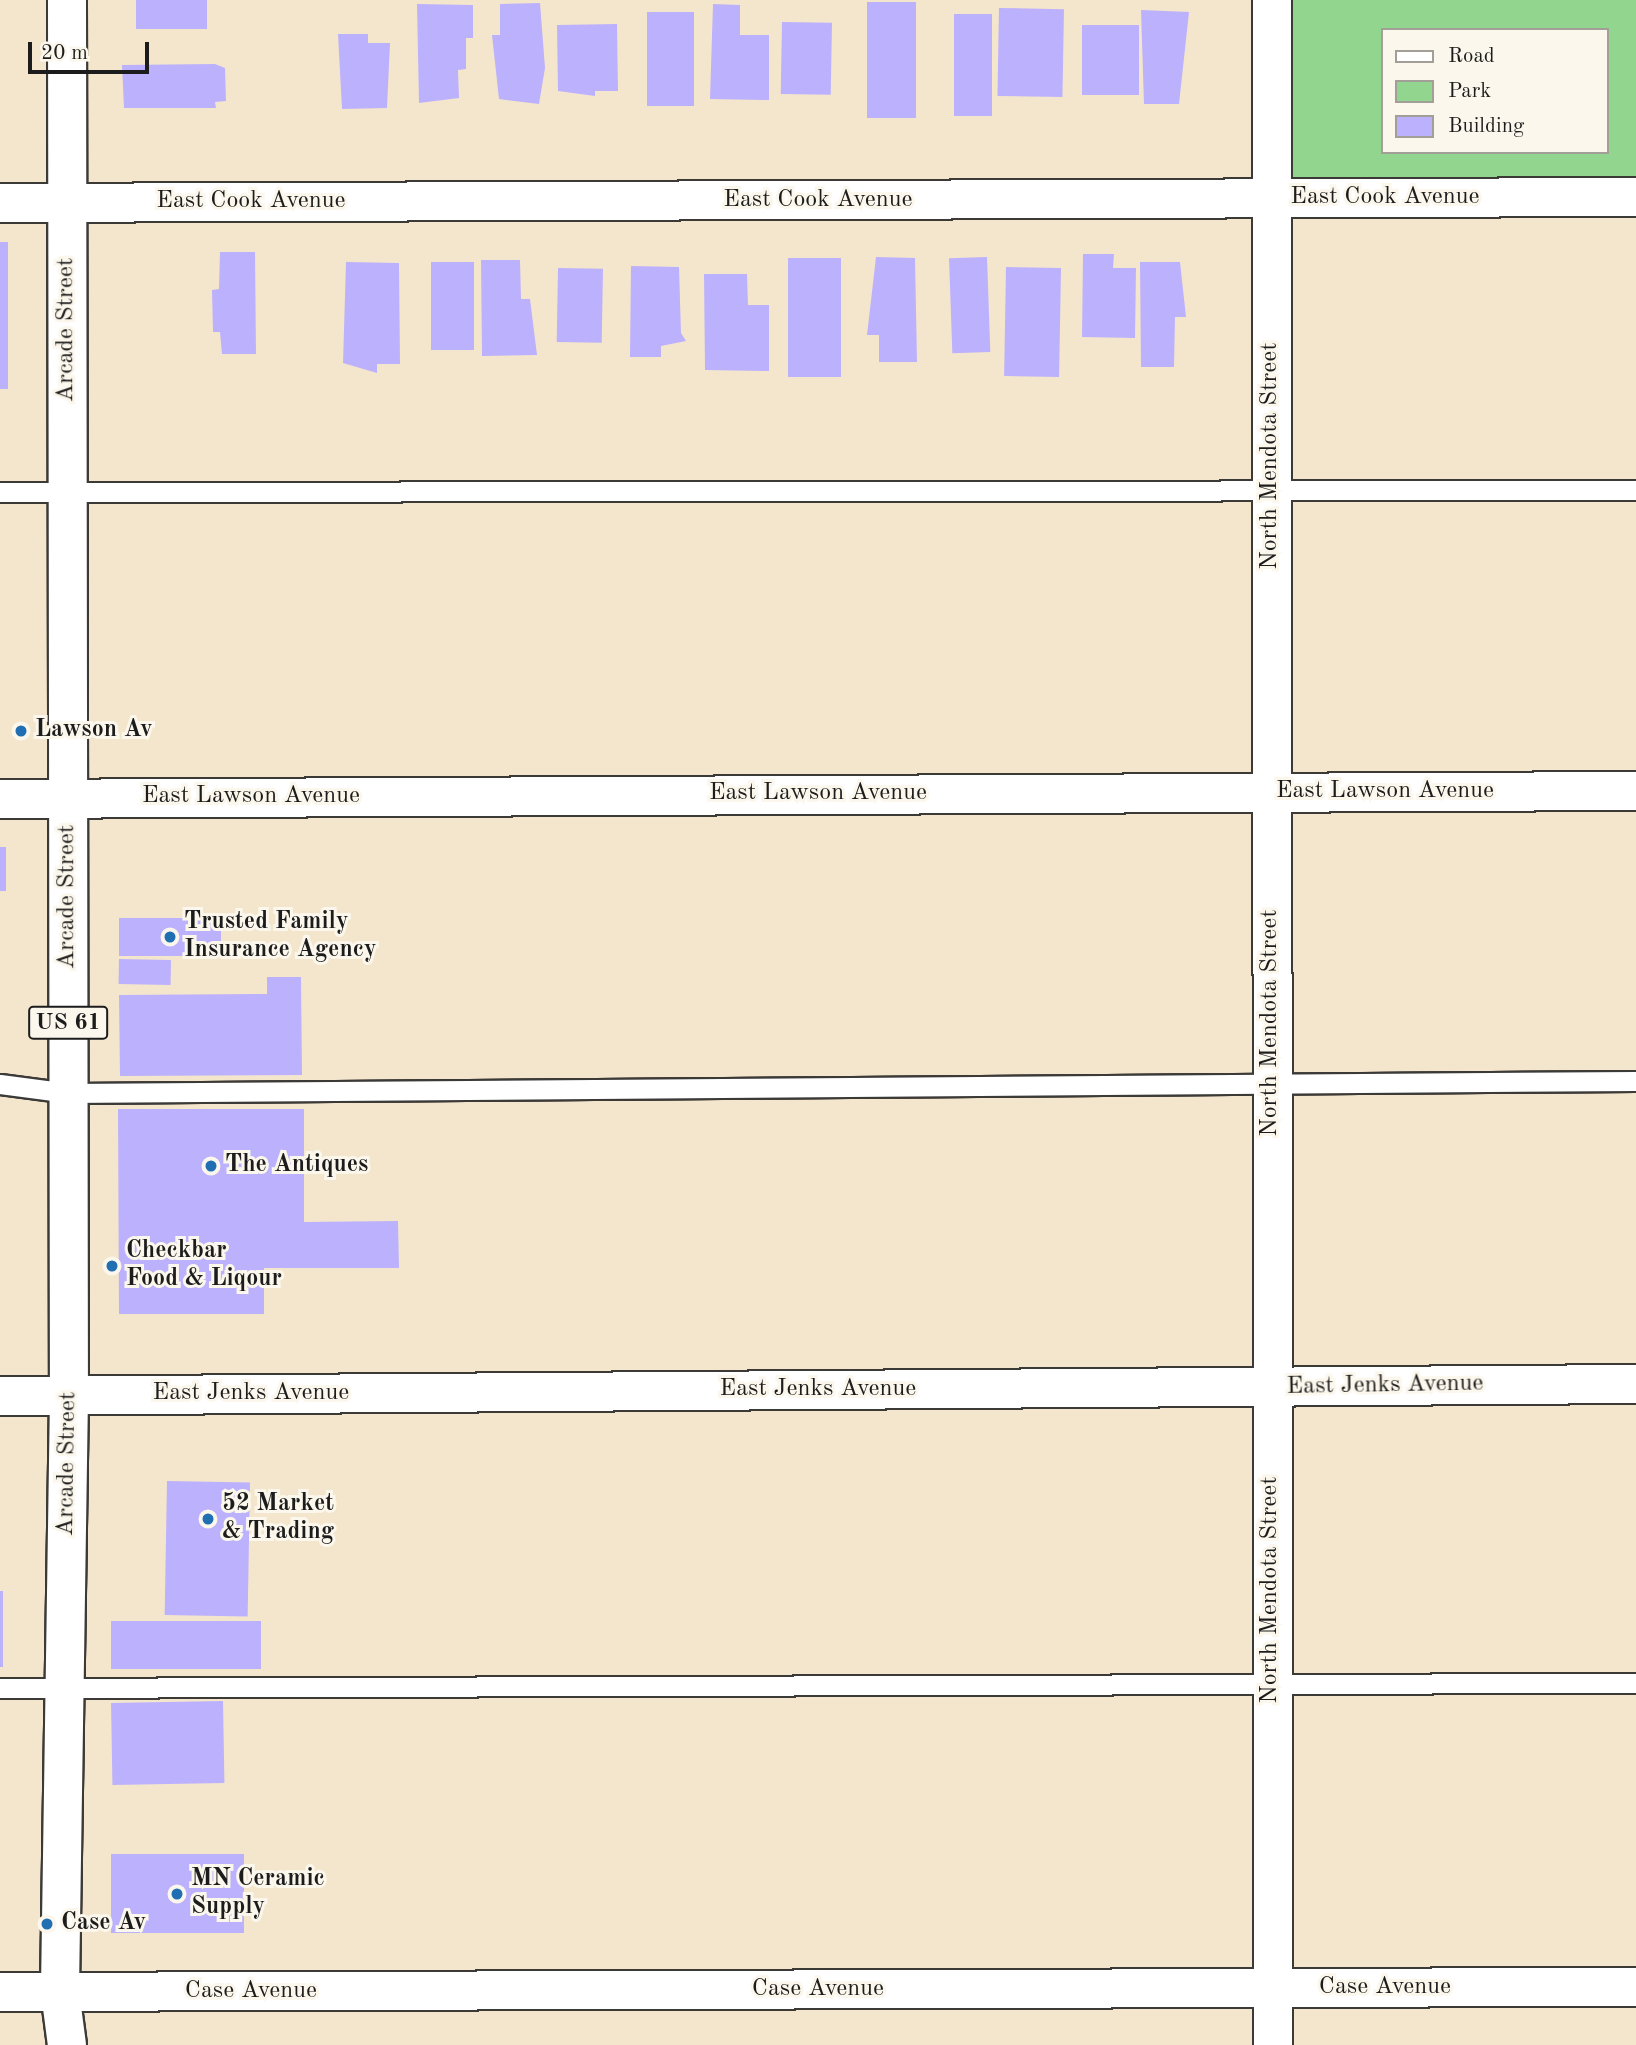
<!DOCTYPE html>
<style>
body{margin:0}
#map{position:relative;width:1636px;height:2045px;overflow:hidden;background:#f4e6cd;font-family:"Old Standard TT",serif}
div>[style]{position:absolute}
.green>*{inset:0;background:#91d58e}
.building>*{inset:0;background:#bcb1fc;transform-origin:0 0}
.roads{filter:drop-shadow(2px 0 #3c3a37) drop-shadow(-2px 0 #3c3a37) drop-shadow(0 2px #3c3a37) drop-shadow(0 -2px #3c3a37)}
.service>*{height:19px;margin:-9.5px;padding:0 9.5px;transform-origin:9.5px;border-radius:9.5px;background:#fff}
.minor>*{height:38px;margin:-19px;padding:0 19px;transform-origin:19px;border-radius:19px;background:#fff}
.tertiary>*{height:38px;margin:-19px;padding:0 19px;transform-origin:19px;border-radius:19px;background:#fff}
.primary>*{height:38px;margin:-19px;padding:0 19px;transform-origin:19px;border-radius:19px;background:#fff}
.dots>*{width:19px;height:19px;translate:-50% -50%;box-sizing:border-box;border:4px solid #fbf7ec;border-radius:50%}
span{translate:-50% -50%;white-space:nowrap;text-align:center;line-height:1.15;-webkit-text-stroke:6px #fbf7ec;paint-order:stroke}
.shield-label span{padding:2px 5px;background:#fbf7ec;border:2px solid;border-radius:5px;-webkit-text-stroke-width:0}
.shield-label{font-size:23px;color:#1c1c1c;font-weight:700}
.street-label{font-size:24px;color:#1c1c1c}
.poi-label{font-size:24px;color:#1c1c1c;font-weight:700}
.left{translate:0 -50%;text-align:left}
.legend{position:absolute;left:1381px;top:28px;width:228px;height:126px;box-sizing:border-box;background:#fbf7ec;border:2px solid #a29f99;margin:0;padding:9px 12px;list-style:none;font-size:21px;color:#1c1c1c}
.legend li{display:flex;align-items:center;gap:14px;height:35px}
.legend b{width:35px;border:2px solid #a29f99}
.scale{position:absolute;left:28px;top:42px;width:121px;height:32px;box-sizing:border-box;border:4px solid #1c1c1c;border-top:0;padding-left:9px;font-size:21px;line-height:24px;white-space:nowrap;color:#1c1c1c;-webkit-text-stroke:5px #fbf7ec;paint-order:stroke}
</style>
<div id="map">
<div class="green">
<i style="clip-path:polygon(evenodd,1273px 0,1636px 0,1636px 197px,1271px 199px,1273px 0,1382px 30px,1606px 30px,1606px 152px,1382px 152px,1382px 30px)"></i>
</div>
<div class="building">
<i style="left:136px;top:0;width:71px;height:29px"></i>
<i style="left:867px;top:2px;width:49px;height:116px"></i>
<i style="clip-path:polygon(540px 3px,545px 68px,539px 104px,499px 99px,492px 35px,500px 35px,500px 4px)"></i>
<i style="clip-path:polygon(417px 4px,473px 5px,473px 38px,466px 38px,466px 69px,458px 70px,459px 98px,419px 103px)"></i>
<i style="clip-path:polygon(713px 4px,740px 5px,740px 35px,769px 35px,769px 100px,710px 99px)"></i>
<i style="left:999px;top:8px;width:65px;height:88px;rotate:1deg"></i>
<i style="clip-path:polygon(1141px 10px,1189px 12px,1179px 104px,1144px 104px)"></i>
<i style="left:647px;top:12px;width:47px;height:94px"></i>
<i style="left:954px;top:14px;width:38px;height:102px"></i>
<i style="left:782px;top:22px;width:50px;height:72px;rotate:1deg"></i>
<i style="clip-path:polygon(617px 24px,618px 91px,595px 91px,595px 96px,558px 91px,557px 25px)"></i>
<i style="left:1082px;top:25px;width:57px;height:70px"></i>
<i style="clip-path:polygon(338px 34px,368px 34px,368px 43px,390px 43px,387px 108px,342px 109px)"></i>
<i style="clip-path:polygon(215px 64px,225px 68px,226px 101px,215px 102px,216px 108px,124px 108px,122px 65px)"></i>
<i style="left:0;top:242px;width:8px;height:147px"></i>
<i style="clip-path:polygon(220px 252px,255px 252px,256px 354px,222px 354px,220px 332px,213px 332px,212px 290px,219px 289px)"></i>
<i style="clip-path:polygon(1083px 254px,1114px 254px,1113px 268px,1136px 268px,1135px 338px,1082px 337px)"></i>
<i style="clip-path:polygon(876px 257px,915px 258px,917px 362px,879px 362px,879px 335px,867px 335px)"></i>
<i style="left:987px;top:257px;width:95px;height:38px;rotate:88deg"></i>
<i style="left:788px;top:258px;width:53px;height:119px"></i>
<i style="clip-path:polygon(481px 260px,520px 260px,521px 299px,530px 299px,537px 355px,482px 356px)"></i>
<i style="clip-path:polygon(346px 262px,399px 263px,400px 364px,377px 364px,377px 373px,343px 363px)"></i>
<i style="left:431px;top:262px;width:43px;height:88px"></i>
<i style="clip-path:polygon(1140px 262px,1180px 262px,1186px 317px,1175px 317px,1174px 367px,1141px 367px)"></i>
<i style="clip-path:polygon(631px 266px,679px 267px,681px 333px,686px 341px,661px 346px,661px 357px,630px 357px)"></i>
<i style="left:558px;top:268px;width:45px;height:74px;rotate:1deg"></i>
<i style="left:1061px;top:268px;width:109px;height:55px;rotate:91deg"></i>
<i style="clip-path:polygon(704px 274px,747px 274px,748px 305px,769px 305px,769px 371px,705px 370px)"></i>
<i style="left:0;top:847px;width:6px;height:44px"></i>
<i style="left:119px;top:918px;width:102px;height:38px"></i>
<i style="left:119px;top:959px;width:52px;height:25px;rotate:1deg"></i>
<i style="clip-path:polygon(267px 977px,301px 977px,302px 1075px,120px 1076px,119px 995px,267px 994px)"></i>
<i style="clip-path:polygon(118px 1109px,304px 1109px,304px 1222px,398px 1221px,399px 1268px,264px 1268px,264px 1314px,119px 1314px)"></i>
<i style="left:167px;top:1481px;width:83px;height:134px;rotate:1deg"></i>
<i style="left:0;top:1591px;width:3px;height:76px"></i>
<i style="left:261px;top:1621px;width:48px;height:150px;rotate:90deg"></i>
<i style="left:223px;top:1701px;width:82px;height:112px;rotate:89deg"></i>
<i style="left:111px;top:1854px;width:133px;height:79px"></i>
</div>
<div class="roads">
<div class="service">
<i style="left:0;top:492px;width:1636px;rotate:-0.07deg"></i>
<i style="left:0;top:1084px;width:69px;rotate:7.5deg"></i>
<i style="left:68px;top:1093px;width:1568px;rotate:-0.44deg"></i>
<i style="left:0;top:1688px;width:1636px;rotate:-0.18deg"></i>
</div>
<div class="minor">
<i style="left:1272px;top:0;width:2045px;rotate:89.97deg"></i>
<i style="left:0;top:203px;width:1636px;rotate:-0.21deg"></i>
<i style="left:0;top:799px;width:1636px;rotate:-0.28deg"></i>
<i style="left:0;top:1396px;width:1636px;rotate:-0.42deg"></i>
</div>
<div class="tertiary">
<i style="left:0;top:1992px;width:1636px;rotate:-0.18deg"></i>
</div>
<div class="primary">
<i style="left:67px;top:0;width:1396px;rotate:89.92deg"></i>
<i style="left:69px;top:1396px;width:596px;rotate:90.87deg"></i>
<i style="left:60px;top:1992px;width:53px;rotate:82.5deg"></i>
</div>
</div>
<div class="dots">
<i style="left:21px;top:731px;background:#1f6fb2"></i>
<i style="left:170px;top:937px;background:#1f6fb2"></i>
<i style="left:211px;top:1166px;background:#1f6fb2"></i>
<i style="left:112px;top:1266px;background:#1f6fb2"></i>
<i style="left:208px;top:1519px;background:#1f6fb2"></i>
<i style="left:177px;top:1894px;background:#1f6fb2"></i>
<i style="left:47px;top:1924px;background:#1f6fb2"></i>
</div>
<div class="shield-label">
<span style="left:68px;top:1023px">US 61</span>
</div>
<div class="street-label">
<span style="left:1385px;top:198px">East Cook Avenue</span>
<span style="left:818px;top:201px">East Cook Avenue</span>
<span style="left:251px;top:202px">East Cook Avenue</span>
<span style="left:67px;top:330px;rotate:-90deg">Arcade Street</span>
<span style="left:1271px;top:456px;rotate:-90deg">North Mendota Street</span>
<span style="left:1385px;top:792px">East Lawson Avenue</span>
<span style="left:818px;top:794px">East Lawson Avenue</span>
<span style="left:251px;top:797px">East Lawson Avenue</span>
<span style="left:68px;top:897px;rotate:-90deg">Arcade Street</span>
<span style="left:1271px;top:1023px;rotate:-90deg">North Mendota Street</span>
<span style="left:1385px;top:1386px;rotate:-1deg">East Jenks Avenue</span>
<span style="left:818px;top:1390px">East Jenks Avenue</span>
<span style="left:251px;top:1394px">East Jenks Avenue</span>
<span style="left:68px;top:1464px;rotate:-89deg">Arcade Street</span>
<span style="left:1271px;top:1590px;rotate:-90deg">North Mendota Street</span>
<span style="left:1385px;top:1988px">Case Avenue</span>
<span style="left:818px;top:1990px">Case Avenue</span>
<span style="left:251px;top:1992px">Case Avenue</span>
</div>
<div class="poi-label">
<span class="left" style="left:35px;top:731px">Lawson Av</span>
<span class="left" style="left:184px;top:937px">Trusted Family<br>Insurance Agency</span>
<span class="left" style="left:225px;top:1166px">The Antiques</span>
<span class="left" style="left:126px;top:1266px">Checkbar<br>Food &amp; Liqour</span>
<span class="left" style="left:222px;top:1519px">52 Market<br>&amp; Trading</span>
<span class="left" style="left:191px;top:1894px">MN Ceramic<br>Supply</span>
<span class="left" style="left:61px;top:1924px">Case Av</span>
</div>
<ul class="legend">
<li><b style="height:9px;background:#fff"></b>Road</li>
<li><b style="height:19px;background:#91d58e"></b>Park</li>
<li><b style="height:19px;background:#bcb1fc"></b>Building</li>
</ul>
<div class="scale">20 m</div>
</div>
